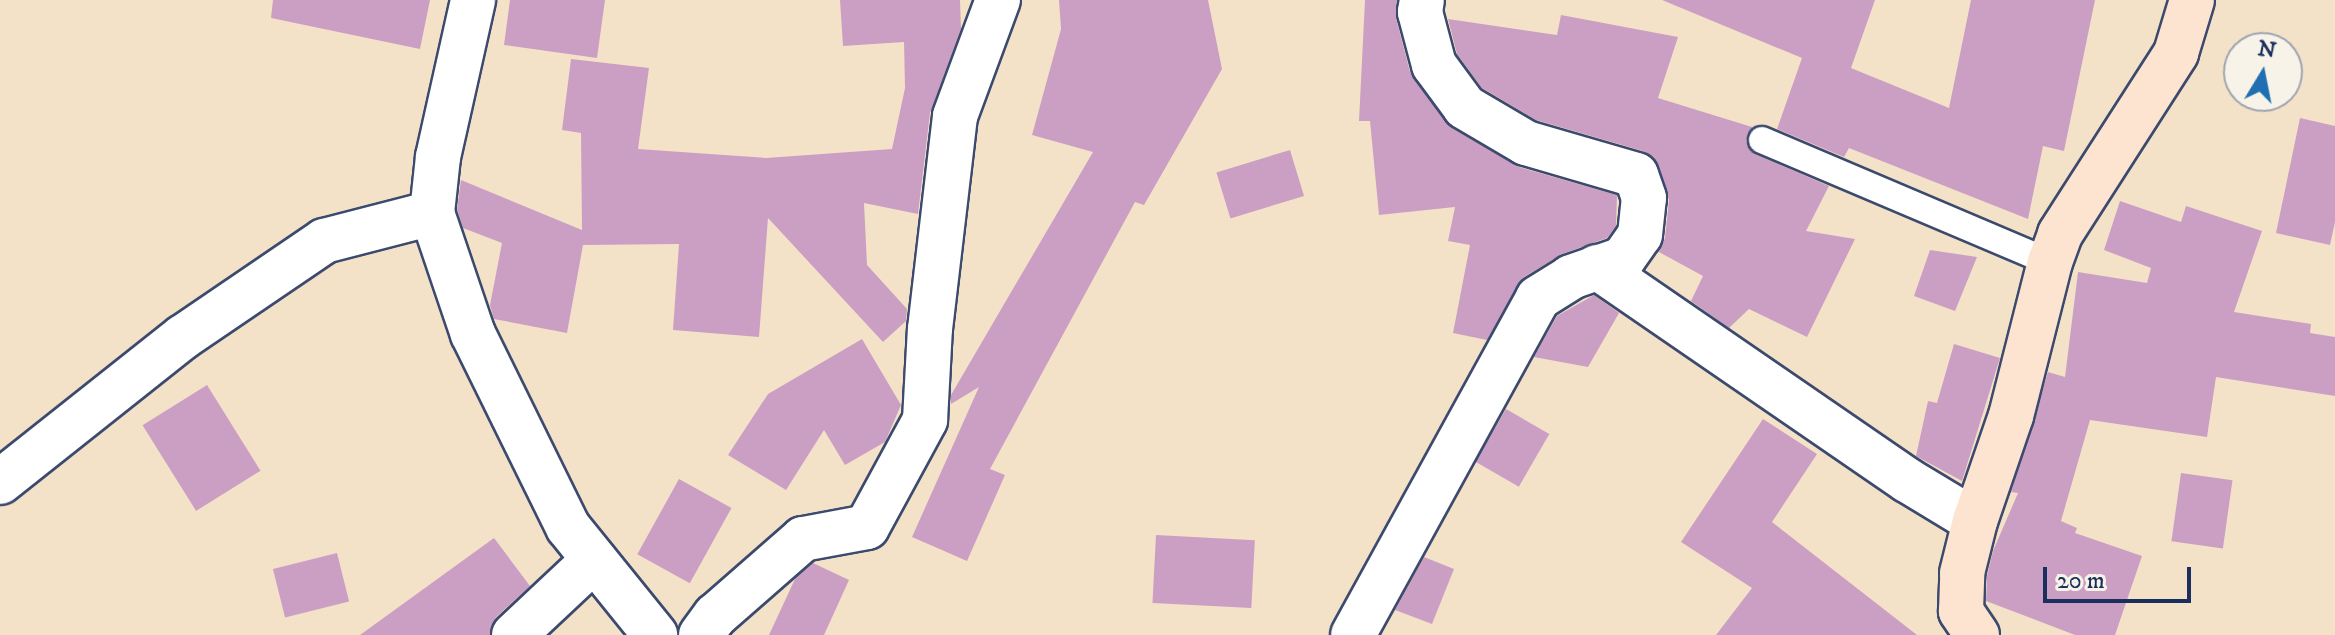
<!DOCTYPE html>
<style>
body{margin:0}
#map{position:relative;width:2335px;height:635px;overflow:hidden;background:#f4e2c8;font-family:"IM FELL DW Pica",serif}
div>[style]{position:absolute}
.building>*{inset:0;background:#cb9fc4;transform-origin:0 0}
.roads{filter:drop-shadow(2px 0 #3c4a6e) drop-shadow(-2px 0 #3c4a6e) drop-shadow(0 2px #3c4a6e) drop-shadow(0 -2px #3c4a6e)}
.lane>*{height:26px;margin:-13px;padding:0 13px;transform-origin:13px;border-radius:13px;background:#fff}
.street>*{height:44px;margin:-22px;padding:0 22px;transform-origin:22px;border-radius:22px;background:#fff}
.secondary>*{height:44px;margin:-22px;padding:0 22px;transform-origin:22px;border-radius:22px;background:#fde4d1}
span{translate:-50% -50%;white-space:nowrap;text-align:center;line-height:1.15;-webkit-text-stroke:6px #f7f3e8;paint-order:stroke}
.north{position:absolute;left:2223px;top:32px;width:80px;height:80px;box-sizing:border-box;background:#f7f3e8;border:2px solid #9fa5b1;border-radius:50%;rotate:10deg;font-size:22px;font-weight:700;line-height:32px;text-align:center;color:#1b2f5e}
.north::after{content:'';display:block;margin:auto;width:28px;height:36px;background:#1f6fb2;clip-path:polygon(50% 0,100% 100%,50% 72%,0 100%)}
.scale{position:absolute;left:2043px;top:567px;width:148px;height:36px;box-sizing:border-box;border:4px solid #1b2f5e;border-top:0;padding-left:10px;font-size:24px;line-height:28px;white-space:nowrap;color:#1b2f5e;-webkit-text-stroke:6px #f7f3e8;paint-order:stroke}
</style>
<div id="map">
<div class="building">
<i style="clip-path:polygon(273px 0,430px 0,420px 49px,271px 18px)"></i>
<i style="clip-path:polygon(510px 0,605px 0,597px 58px,504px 45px)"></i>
<i style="clip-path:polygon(840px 0,960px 0,961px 29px,930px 113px,918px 214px,864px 203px,867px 265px,907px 309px,906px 321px,883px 342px,768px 218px,759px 337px,673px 330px,679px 244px,583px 245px,567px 333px,494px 319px,490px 305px,502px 243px,463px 228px,457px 210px,461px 180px,582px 230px,581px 133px,562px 130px,571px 59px,649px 68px,638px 149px,766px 158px,892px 149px,905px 88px,904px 42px,843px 46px)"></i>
<i style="clip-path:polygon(1059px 0,1208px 0,1222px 69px,1144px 205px,1135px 202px,990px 469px,1005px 475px,967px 561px,912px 537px,979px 387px,951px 404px,951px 395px,1093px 152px,1032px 135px,1061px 29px)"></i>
<i style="clip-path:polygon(1365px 0,1397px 0,1396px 18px,1410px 72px,1452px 128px,1519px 167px,1617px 195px,1616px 226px,1607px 238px,1562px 254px,1524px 277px,1487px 340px,1453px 333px,1470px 245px,1448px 241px,1455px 207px,1379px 215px,1370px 121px,1359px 121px)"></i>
<i style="clip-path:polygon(1662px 0,1875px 0,1851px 68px,1949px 108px,1971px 0,2095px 0,2064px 151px,2043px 146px,2028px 219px,1849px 148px,1844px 157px,1777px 129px,1802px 58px)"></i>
<i style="clip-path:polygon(1561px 15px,1678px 37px,1658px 98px,1752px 127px,1746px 141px,1755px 154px,1829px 186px,1806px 231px,1855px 239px,1807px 337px,1749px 309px,1729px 328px,1691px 301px,1703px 276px,1659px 252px,1665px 238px,1669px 200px,1654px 157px,1643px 151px,1536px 120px,1482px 88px,1457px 54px,1448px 19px,1557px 35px)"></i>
<i style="clip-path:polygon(2300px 118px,2335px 126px,2335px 222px,2330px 245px,2276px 233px)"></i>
<i style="left:1290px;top:150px;width:48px;height:77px;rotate:73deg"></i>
<i style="clip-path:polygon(2120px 201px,2181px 222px,2186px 206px,2262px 231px,2234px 312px,2311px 324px,2310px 333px,2335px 337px,2335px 396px,2216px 377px,2207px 437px,2090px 420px,2061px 521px,2077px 528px,2075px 533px,2142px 556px,2115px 635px,2075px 635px,1986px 601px,1987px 576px,1993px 551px,2018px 493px,2011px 492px,2048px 372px,2065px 377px,2078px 272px,2147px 283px,2151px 268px,2104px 250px)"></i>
<i style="clip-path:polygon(1930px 250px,1977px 257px,1955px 311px,1914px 296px)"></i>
<i style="clip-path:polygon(1594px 295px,1619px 313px,1588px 367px,1534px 357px,1557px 316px)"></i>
<i style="clip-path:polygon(862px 339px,901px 405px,885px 442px,845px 465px,824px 430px,786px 490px,728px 455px,768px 394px)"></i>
<i style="clip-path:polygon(1954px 344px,2000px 358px,1962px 481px,1916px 456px,1928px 401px,1937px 403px)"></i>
<i style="left:207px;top:385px;width:101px;height:76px;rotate:58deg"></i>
<i style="left:1506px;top:409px;width:50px;height:61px;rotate:30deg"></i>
<i style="clip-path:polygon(1763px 419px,1817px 454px,1772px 522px,1917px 635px,1716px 635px,1752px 588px,1681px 542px)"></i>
<i style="left:2181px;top:473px;width:52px;height:69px;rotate:8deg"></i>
<i style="left:679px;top:479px;width:60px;height:86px;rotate:29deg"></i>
<i style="left:1156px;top:535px;width:99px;height:68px;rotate:3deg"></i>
<i style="clip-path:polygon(494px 538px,530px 586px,496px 617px,490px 635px,360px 635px)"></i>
<i style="left:337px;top:553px;width:50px;height:66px;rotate:76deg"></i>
<i style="clip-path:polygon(1424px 557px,1454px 569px,1432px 624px,1395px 610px)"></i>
<i style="clip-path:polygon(813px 563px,849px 580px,824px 635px,769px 635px,795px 579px)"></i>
</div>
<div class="roads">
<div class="lane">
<i style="left:1762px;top:140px;width:313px;rotate:23deg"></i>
</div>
<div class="street">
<i style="left:432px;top:213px;width:128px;rotate:71.3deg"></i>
<i style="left:473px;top:334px;width:215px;rotate:63.8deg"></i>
<i style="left:568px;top:527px;width:139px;rotate:51.1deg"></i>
<i style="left:1597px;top:267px;width:376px;rotate:34.5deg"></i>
<i style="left:1907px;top:480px;width:79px;rotate:31.1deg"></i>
<i style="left:0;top:482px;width:233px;rotate:-38.4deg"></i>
<i style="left:183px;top:337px;width:171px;rotate:-34.2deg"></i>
<i style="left:324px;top:241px;width:112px;rotate:-14.5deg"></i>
<i style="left:432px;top:213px;width:56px;rotate:-83.9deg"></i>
<i style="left:438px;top:157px;width:161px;rotate:-77.4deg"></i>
<i style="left:514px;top:635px;width:110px;rotate:-43.2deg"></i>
<i style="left:701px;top:635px;width:24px;rotate:-54deg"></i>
<i style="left:715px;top:616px;width:117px;rotate:-41.2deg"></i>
<i style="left:803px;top:539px;width:65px;rotate:-10.6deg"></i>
<i style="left:867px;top:527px;width:122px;rotate:-61.5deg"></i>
<i style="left:925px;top:420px;width:91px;rotate:-86.9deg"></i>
<i style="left:930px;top:329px;width:214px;rotate:-83.3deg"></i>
<i style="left:955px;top:116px;width:124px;rotate:-69.7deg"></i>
<i style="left:1353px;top:635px;width:384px;rotate:-61.2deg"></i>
<i style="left:1538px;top:298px;width:39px;rotate:-32deg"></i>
<i style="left:1571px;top:277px;width:55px;rotate:-19.1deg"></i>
<i style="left:1623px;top:259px;width:29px;rotate:-55deg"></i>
<i style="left:1640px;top:235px;width:37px;rotate:-84deg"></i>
<i style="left:1644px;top:198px;width:24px;rotate:-109deg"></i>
<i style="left:1636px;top:175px;width:115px;rotate:-163.8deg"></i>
<i style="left:1526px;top:143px;width:71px;rotate:-149.5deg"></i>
<i style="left:1465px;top:107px;width:52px;rotate:-126.4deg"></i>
<i style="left:1434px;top:65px;width:55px;rotate:-104.8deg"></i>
<i style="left:1420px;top:12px;width:12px;rotate:-81deg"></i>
</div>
<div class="secondary">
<i style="left:1977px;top:635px;width:29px;rotate:-124deg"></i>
<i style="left:1961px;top:611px;width:38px;rotate:-88deg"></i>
<i style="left:1962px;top:573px;width:54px;rotate:-76deg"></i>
<i style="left:1975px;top:521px;width:111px;rotate:-71.1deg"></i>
<i style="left:2011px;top:416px;width:159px;rotate:-75.8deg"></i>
<i style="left:2050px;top:262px;width:30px;rotate:-70deg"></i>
<i style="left:2060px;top:234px;width:215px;rotate:-57.3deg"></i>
<i style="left:2176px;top:53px;width:55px;rotate:-73.2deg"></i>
</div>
</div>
<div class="north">N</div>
<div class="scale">20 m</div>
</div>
